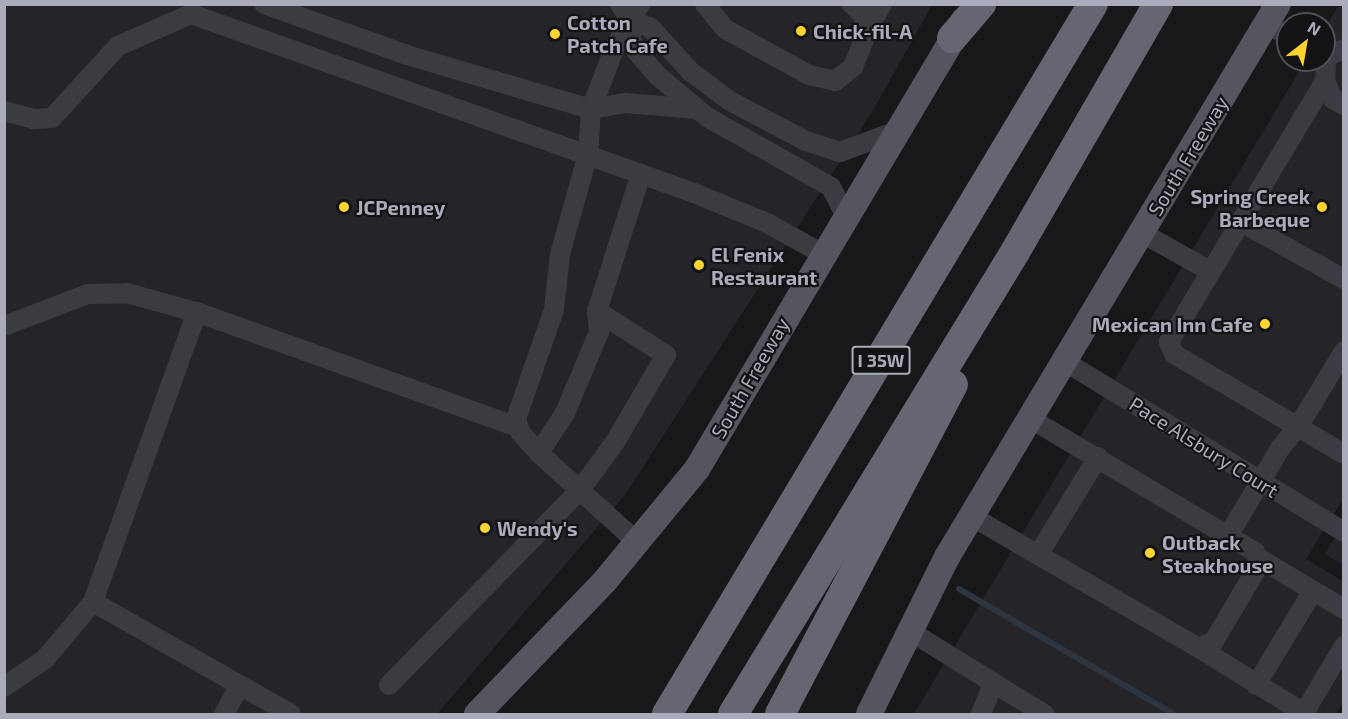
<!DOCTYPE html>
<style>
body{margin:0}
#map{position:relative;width:1348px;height:719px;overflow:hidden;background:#18181b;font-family:"Exo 2",sans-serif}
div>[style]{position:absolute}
.built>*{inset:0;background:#252428}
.stream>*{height:6px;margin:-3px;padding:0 3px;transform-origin:3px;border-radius:3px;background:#2d3540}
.minor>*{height:20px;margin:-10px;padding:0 10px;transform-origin:10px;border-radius:10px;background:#3b3b42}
.major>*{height:26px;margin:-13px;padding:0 13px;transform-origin:13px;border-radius:13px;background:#55555f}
.highway>*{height:30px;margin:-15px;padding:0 15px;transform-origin:15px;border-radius:15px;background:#656671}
.dots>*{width:16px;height:16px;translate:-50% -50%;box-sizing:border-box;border:3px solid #131316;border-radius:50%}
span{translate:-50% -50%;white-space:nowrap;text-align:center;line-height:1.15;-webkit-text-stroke:4.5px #131316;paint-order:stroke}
.shield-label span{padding:2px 4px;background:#131316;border:2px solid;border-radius:4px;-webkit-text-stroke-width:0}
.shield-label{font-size:18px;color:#aaacbb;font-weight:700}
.poi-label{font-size:20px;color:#aaacbb;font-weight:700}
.left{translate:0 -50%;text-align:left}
.right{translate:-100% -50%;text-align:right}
.street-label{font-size:20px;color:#aaacbb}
.frame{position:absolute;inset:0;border:6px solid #aaacbb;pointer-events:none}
.north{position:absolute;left:1276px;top:12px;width:60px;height:60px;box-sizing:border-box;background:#131316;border:2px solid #4f5058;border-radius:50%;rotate:31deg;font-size:16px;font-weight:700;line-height:24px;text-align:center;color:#aaacbb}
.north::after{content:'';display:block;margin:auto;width:21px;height:27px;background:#fdd52e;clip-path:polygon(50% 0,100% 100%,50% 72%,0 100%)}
</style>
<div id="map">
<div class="built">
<i style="clip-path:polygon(4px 5px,932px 5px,875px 107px,625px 495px,437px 714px,5px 714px)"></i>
<i style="clip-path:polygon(1339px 5px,1343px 5px,1343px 499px,1306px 559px,1343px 581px,1343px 702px,1336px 714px,914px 714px,1306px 60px,1324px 60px,1324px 30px)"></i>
<i style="clip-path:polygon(1343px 523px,1343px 565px,1325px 554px)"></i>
</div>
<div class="stream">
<i style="left:959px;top:589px;width:249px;rotate:30.2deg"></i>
</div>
<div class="minor">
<i style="left:264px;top:4px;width:152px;rotate:19.6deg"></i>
<i style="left:407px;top:55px;width:192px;rotate:16.4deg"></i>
<i style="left:591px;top:109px;width:66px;rotate:-68.8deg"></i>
<i style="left:615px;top:47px;width:50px;rotate:-59.8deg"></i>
<i style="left:620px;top:4px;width:20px;rotate:57deg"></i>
<i style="left:631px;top:21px;width:18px;rotate:90deg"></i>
<i style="left:631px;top:39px;width:14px;rotate:65deg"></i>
<i style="left:637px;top:52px;width:32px;rotate:49deg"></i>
<i style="left:658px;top:76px;width:64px;rotate:39.9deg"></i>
<i style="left:707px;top:117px;width:142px;rotate:29.4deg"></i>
<i style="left:831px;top:187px;width:33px;rotate:63deg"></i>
<i style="left:705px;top:4px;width:32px;rotate:51deg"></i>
<i style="left:725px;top:29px;width:96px;rotate:28.7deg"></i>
<i style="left:809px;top:75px;width:27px;rotate:13deg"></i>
<i style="left:835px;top:81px;width:23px;rotate:-38deg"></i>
<i style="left:853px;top:67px;width:41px;rotate:-68.5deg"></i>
<i style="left:868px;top:29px;width:15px;rotate:-110deg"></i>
<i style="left:863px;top:15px;width:16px;rotate:-135deg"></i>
<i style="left:631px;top:21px;width:20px;rotate:18deg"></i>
<i style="left:650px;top:27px;width:61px;rotate:47.7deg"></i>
<i style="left:691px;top:72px;width:49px;rotate:36.6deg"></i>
<i style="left:730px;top:101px;width:86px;rotate:27.8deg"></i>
<i style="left:806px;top:141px;width:36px;rotate:18deg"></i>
<i style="left:840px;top:152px;width:61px;rotate:-20.2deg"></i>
<i style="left:1267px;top:24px;width:24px;rotate:30deg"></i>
<i style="left:868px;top:29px;width:29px;rotate:-61deg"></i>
<i style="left:1344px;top:49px;width:20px;rotate:156deg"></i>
<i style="left:1326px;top:57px;width:24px;rotate:92deg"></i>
<i style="left:1325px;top:81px;width:20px;rotate:66deg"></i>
<i style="left:1333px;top:99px;width:13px;rotate:29deg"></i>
<i style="left:1325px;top:81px;width:304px;rotate:120.9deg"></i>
<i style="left:1169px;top:342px;width:13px;rotate:67deg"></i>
<i style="left:1174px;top:354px;width:144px;rotate:30.5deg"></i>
<i style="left:1298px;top:427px;width:89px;rotate:-58.8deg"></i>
<i style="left:4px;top:111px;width:31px;rotate:15deg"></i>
<i style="left:34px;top:119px;width:18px;rotate:-3deg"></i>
<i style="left:52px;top:118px;width:98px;rotate:-47.5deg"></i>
<i style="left:118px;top:46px;width:80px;rotate:-23.7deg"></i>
<i style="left:191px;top:14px;width:534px;rotate:19.59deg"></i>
<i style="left:694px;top:193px;width:79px;rotate:22.3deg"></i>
<i style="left:767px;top:223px;width:64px;rotate:29deg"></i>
<i style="left:1241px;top:222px;width:118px;rotate:29deg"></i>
<i style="left:1142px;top:233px;width:78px;rotate:29.2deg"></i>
<i style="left:4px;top:326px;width:90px;rotate:-20.9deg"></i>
<i style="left:88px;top:294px;width:39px;rotate:-1deg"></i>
<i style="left:127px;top:293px;width:75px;rotate:15.5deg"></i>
<i style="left:199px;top:313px;width:338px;rotate:19.7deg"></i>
<i style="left:1064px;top:361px;width:328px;rotate:31.4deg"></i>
<i style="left:539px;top:453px;width:48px;rotate:-57deg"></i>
<i style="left:565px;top:413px;width:88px;rotate:-67.2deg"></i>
<i style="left:599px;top:332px;width:21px;rotate:-95deg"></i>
<i style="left:597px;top:311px;width:144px;rotate:-72.2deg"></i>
<i style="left:971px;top:516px;width:263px;rotate:30.1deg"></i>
<i style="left:1199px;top:648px;width:17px;rotate:-25deg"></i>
<i style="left:1214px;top:641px;width:82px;rotate:-59.4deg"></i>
<i style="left:1256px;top:570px;width:9px;rotate:-69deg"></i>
<i style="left:1259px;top:562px;width:11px;rotate:-112deg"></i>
<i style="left:1255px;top:552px;width:263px;rotate:-149.3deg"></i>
<i style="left:1228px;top:536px;width:104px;rotate:-59.2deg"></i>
<i style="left:1281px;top:447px;width:26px;rotate:-50deg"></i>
<i style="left:1298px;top:427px;width:53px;rotate:30.4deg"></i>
<i style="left:637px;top:542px;width:132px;rotate:-137.8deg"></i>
<i style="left:539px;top:453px;width:28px;rotate:-132deg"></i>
<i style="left:520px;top:432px;width:14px;rotate:-107deg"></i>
<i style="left:516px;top:419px;width:115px;rotate:-70.8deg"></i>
<i style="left:554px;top:310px;width:56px;rotate:-83.9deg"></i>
<i style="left:560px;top:254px;width:104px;rotate:-74.4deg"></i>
<i style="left:588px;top:154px;width:45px;rotate:-86.2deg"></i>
<i style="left:591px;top:109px;width:35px;rotate:-10deg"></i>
<i style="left:625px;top:103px;width:72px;rotate:4.8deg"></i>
<i style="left:1038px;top:555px;width:115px;rotate:-58.5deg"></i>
<i style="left:1257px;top:557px;width:101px;rotate:30.9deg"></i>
<i style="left:93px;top:602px;width:308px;rotate:-70.3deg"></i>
<i style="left:908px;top:630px;width:160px;rotate:31.7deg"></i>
<i style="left:1199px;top:648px;width:123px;rotate:31.8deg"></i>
<i style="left:1304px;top:713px;width:78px;rotate:-59.2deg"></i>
<i style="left:389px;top:685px;width:273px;rotate:-45.6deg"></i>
<i style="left:580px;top:490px;width:59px;rotate:-53.9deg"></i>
<i style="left:615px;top:442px;width:101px;rotate:-59.6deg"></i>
<i style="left:666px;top:355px;width:82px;rotate:-147.5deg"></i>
<i style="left:1256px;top:685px;width:110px;rotate:-58.8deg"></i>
<i style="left:4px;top:687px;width:50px;rotate:-34.3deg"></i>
<i style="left:45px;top:659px;width:75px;rotate:-49.9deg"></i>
<i style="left:93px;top:602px;width:227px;rotate:29.5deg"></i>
<i style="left:224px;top:714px;width:33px;rotate:-61deg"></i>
<i style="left:981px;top:714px;width:32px;rotate:-68deg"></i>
</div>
<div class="major">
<i style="left:477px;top:714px;width:185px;rotate:-46.1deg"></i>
<i style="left:605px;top:581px;width:145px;rotate:-50.6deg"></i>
<i style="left:697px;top:469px;width:522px;rotate:-59.26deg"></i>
<i style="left:869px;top:714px;width:175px;rotate:-63.6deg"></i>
<i style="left:947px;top:557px;width:644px;rotate:-59.1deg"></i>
</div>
<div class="highway">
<i style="left:952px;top:38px;width:45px;rotate:-49.5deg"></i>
<i style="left:667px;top:714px;width:828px;rotate:-59.04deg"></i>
<i style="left:733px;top:714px;width:541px;rotate:-58.6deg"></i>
<i style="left:1015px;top:252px;width:286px;rotate:-60deg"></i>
<i style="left:780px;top:714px;width:372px;rotate:-62.3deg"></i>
</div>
<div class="dots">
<i style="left:801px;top:31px;background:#fdd52e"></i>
<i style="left:555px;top:34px;background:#fdd52e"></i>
<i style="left:344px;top:207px;background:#fdd52e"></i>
<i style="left:1322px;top:207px;background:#fdd52e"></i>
<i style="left:699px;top:265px;background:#fdd52e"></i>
<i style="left:1265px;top:324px;background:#fdd52e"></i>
<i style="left:485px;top:528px;background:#fdd52e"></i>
<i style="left:1150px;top:553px;background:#fdd52e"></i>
</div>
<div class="shield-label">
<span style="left:881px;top:360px">I 35W</span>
</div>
<div class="poi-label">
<span class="left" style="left:567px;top:34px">Cotton<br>Patch Cafe</span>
<span class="left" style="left:813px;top:31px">Chick-fil-A</span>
<span class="right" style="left:1310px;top:208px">Spring Creek<br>Barbeque</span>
<span class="left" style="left:356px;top:207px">JCPenney</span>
<span class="left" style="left:711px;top:266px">El Fenix<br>Restaurant</span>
<span class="right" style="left:1253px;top:324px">Mexican Inn Cafe</span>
<span class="left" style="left:497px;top:528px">Wendy's</span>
<span class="left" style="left:1162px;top:554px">Outback<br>Steakhouse</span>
</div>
<div class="street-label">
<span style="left:1188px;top:156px;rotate:-59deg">South Freeway</span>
<span style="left:750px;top:378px;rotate:-60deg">South Freeway</span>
<span style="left:1204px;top:447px;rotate:32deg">Pace Alsbury Court</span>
</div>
<div class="frame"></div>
<div class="north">N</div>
</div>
